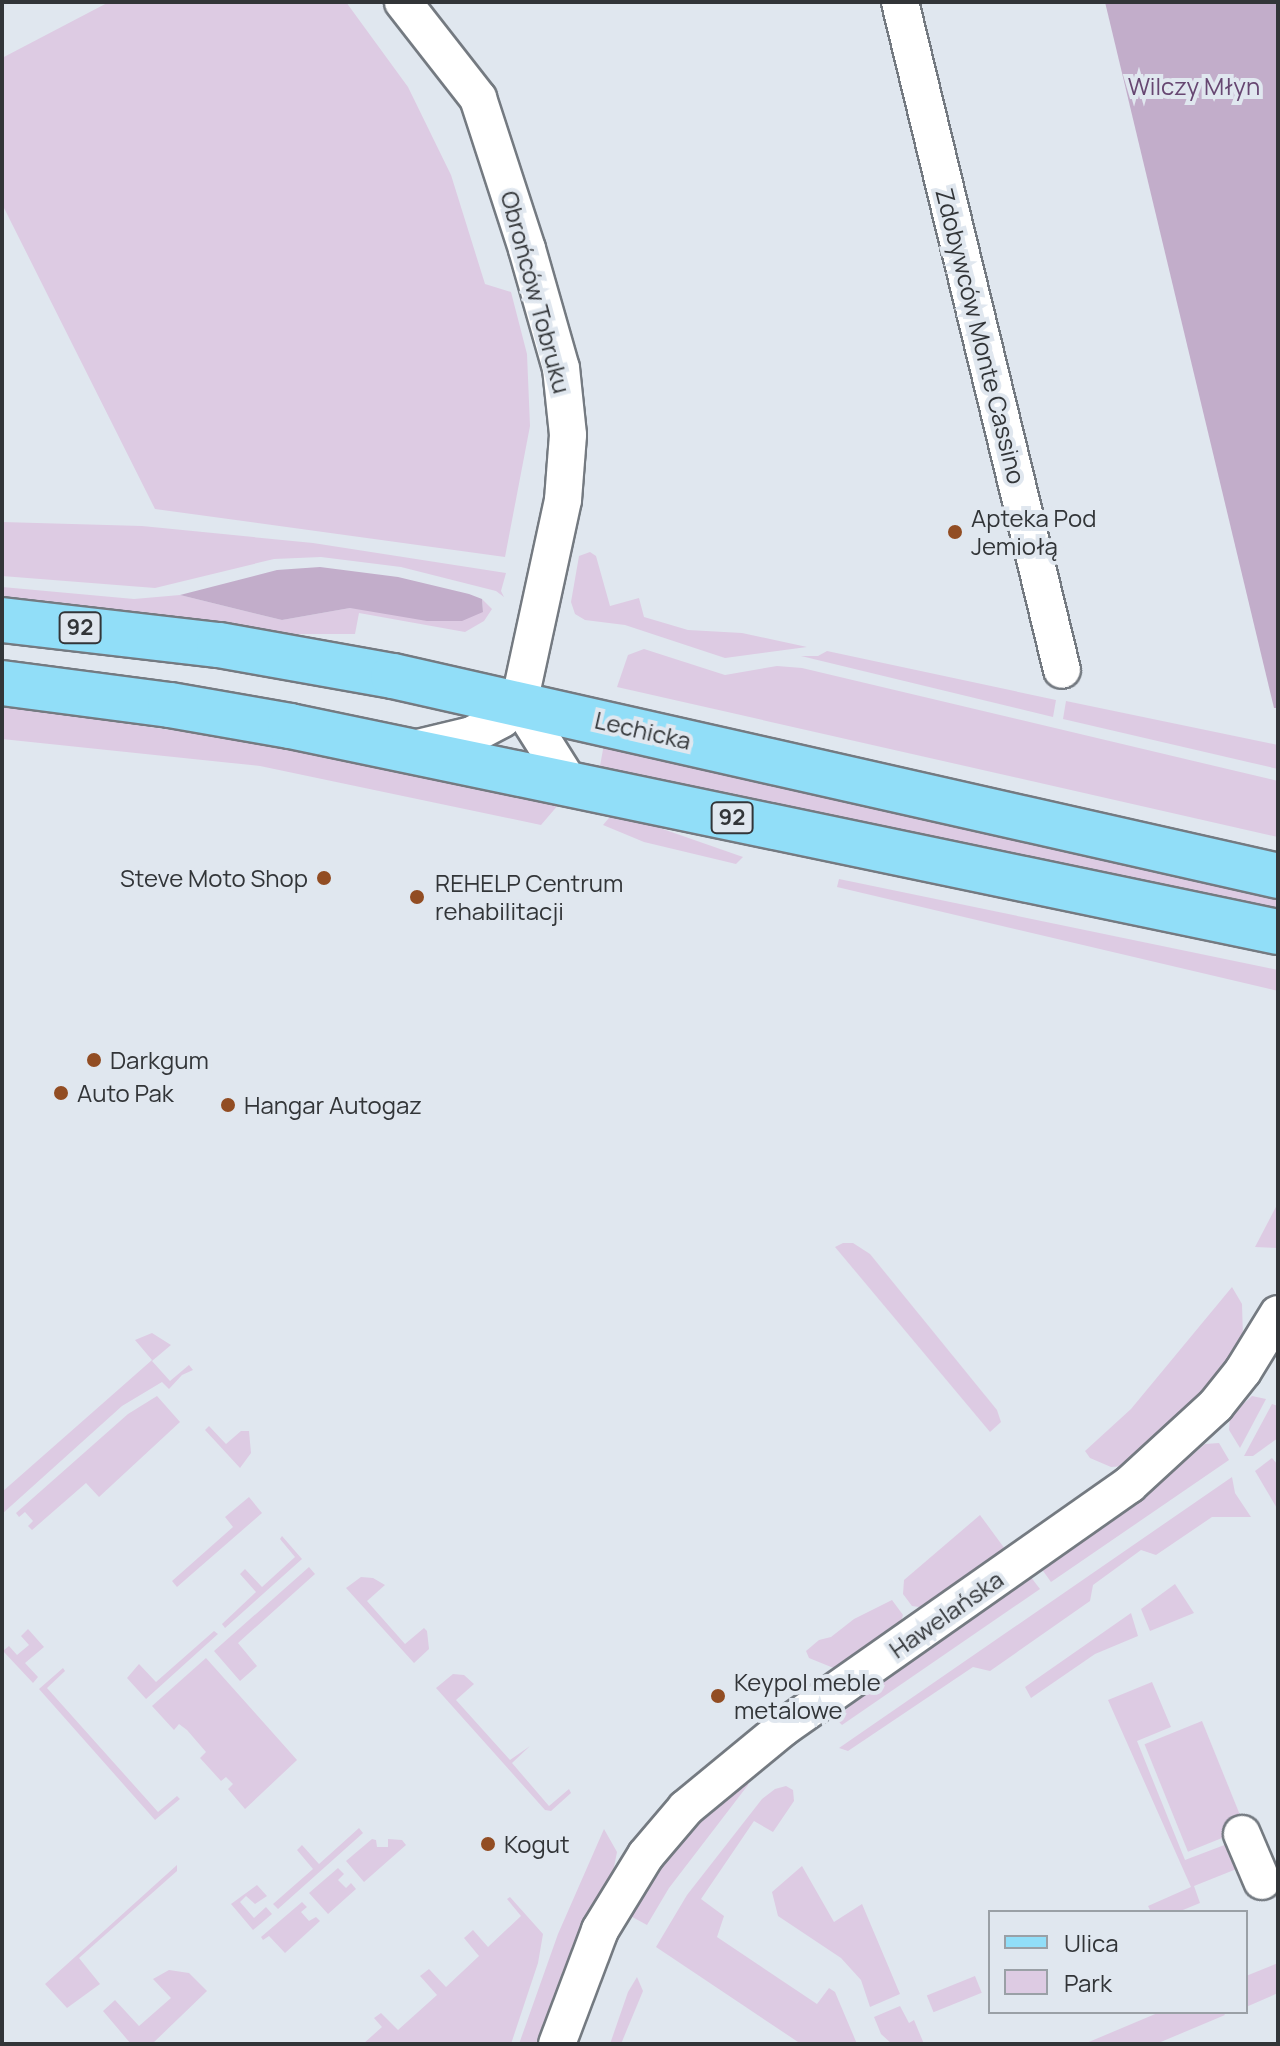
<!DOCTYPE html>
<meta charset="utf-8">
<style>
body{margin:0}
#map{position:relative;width:1280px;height:2046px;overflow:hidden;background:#e0e7ef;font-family:Manrope,sans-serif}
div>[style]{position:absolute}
.green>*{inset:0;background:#ddcbe3;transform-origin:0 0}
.forest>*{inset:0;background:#c2adca}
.roads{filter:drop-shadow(2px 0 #747a81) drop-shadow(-2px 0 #747a81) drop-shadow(0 2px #747a81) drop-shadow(0 -2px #747a81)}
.street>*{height:36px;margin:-18px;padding:0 18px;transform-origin:18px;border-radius:18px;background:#fff}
.primary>*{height:44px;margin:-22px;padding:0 22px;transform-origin:22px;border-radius:22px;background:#91def8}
.dots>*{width:22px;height:22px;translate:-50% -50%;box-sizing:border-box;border:4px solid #e0e7ef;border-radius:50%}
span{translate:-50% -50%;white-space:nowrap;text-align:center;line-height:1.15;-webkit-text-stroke:8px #e0e7ef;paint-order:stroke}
.shield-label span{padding:2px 6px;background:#e0e7ef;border:2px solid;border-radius:6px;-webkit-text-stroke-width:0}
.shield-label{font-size:22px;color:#323538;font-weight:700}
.park-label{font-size:24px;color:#674772}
.street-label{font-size:24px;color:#323538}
.poi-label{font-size:24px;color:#323538}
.left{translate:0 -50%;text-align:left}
.right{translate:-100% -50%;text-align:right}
.frame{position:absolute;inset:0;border:4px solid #323538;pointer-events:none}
.legend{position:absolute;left:988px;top:1910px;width:260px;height:104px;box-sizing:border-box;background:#e0e7ef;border:2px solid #9aa0a6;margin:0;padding:10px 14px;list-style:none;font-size:24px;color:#323538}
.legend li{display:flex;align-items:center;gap:16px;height:40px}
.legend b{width:40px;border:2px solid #9aa0a6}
</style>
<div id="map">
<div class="green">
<i style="clip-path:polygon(109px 2px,346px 2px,408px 87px,451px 175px,485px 284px,511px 292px,527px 354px,530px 426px,505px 557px,155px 509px,2px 204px,2px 58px)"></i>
<i style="clip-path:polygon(2px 522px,142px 526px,313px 543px,506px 573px,501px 591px,504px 597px,496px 591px,401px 567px,321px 557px,274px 559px,155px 588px,2px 576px)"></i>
<i style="clip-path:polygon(590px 552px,596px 556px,610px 606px,639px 598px,644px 617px,688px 630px,742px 633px,807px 647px,725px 658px,625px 625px,585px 620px,575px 614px,571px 602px,579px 556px)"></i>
<i style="clip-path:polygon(2px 587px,134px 599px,180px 595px,282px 620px,350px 608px,483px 612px,482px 599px,492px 609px,484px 621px,465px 632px,359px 613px,355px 634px,269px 634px,2px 600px)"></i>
<i style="clip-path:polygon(644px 649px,725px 675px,777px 666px,802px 668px,1278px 781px,1278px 837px,617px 687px,628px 655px)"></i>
<i style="clip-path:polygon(827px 651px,1056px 700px,1053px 717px,801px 656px,818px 656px)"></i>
<i style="clip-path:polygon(1066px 701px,1278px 745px,1278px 769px,1063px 719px)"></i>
<i style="clip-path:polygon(2px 706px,234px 739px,559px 804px,541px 825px,260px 766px,2px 739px)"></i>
<i style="clip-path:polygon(604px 744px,1278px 896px,1278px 911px,1271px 907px,632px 778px,633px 774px,628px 773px,627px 777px,600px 766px)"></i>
<i style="clip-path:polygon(614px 812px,743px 857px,736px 864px,644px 842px,603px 825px)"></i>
<i style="clip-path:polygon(839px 879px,1278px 970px,1278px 991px,837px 887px)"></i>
<i style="clip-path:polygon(1278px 1203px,1278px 1248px,1255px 1247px)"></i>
<i style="clip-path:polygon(843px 1243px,853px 1243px,870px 1254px,997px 1410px,1001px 1422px,990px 1432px,835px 1247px)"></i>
<i style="clip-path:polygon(1232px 1287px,1242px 1304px,1243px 1338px,1212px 1388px,1125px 1466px,1111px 1467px,1090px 1458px,1085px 1451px,1131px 1409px)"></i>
<i style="clip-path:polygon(152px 1333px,171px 1345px,152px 1361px,170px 1381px,189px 1365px,193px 1370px,182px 1375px,169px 1389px,162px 1382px,122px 1406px,2px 1514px,2px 1492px,152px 1360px,135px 1340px)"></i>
<i style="clip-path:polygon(157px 1396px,180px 1422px,99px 1497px,86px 1483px,32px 1530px,28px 1526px,33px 1521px,25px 1512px,19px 1517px,16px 1513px,128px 1414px)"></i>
<i style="clip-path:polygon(1252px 1396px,1266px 1399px,1240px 1448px,1229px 1430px,1230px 1416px)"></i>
<i style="clip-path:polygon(1272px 1404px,1278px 1406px,1278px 1438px,1253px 1456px,1244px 1456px)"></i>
<i style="clip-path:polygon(209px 1426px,226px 1444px,241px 1431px,249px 1431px,251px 1453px,240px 1468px,205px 1430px)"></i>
<i style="clip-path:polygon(1219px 1443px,1229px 1460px,1051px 1582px,1041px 1568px,1161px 1482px,1205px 1444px)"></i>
<i style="clip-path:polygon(1272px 1458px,1278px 1465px,1278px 1510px,1255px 1471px)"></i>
<i style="clip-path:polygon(1232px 1477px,1235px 1493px,1251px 1517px,1212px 1517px,1156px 1555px,1141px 1550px,1093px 1585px,1090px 1601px,990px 1671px,973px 1667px,848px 1751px,839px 1748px)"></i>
<i style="clip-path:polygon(249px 1497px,262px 1513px,177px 1587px,172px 1581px,233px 1527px,225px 1517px)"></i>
<i style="clip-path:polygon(980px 1515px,1005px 1549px,926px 1608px,912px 1606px,903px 1594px,904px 1580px)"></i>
<i style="clip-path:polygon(282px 1536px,302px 1559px,225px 1628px,222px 1624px,256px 1592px,240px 1574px,245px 1569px,262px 1587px,295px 1557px,280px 1539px)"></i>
<i style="clip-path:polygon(309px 1567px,315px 1574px,238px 1643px,257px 1666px,240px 1681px,214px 1651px)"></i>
<i style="clip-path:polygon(1030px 1576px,1040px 1589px,842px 1725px,836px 1719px,865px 1692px)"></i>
<i style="clip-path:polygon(361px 1577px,373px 1578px,385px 1585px,367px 1601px,405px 1644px,424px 1628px,427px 1631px,429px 1649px,414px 1663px,346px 1588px)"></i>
<i style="clip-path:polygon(1175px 1584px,1194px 1613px,1150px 1631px,1141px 1609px)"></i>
<i style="clip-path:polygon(892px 1600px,903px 1615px,900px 1625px,836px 1669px,809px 1658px,806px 1651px,819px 1640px,831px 1637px,854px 1619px)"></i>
<i style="clip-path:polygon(1131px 1613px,1138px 1636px,1095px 1654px,1031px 1698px,1025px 1687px)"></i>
<i style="clip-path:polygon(28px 1629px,44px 1647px,25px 1663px,38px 1677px,33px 1683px,3px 1651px,9px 1646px,17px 1655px,29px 1645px,21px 1636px)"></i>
<i style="clip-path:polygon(214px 1631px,218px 1634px,146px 1699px,127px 1678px,139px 1664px,156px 1682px)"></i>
<i style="clip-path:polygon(206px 1658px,297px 1760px,245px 1809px,228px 1789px,233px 1784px,226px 1777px,221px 1781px,200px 1758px,206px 1752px,187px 1730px,179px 1724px,174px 1730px,152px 1706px)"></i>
<i style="clip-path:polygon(63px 1668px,65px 1671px,47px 1688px,158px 1812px,177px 1796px,180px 1799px,155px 1820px,39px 1689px)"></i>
<i style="clip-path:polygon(453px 1674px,464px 1675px,474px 1684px,456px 1700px,510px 1760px,530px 1746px,512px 1763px,549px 1806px,569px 1789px,571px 1793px,551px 1811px,545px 1810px,436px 1688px)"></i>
<i style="clip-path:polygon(1152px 1682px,1171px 1727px,1137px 1741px,1185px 1860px,1235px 1841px,1239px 1868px,1194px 1886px,1200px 1903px,1178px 1912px,1151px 1912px,1148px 1906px,1191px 1887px,1108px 1700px)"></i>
<i style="left:1202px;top:1721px;width:116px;height:62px;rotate:68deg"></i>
<i style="clip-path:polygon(750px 1774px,748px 1785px,669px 1888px,647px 1925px,625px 1913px,680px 1837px)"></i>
<i style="clip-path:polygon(786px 1786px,793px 1790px,794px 1801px,773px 1832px,754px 1821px,701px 1899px,724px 1916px,717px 1937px,817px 2004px,829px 1988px,835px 1992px,857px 2044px,801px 2044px,656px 1947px,687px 1895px,762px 1799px,775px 1789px)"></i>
<i style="clip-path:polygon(359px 1828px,363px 1833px,278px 1909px,273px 1904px,313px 1869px,297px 1850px,302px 1845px,319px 1864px)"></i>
<i style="clip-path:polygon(604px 1829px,617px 1852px,613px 1872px,577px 1938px,540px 2044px,519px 2044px,558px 1934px)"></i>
<i style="clip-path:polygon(372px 1839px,376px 1840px,377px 1847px,388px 1847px,388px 1839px,402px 1840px,406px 1845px,364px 1882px,346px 1861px)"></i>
<i style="clip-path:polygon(177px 1865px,177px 1871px,79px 1958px,100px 1984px,67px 2008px,45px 1984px)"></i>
<i style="clip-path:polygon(802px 1866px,834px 1922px,862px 1904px,900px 1994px,870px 2007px,861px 1980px,841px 1958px,778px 1916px,772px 1892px)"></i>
<i style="clip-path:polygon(338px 1868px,344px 1874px,338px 1880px,346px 1888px,351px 1883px,356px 1889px,328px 1914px,309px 1893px)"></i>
<i style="clip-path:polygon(257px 1885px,267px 1896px,255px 1904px,246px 1896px,240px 1902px,254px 1918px,266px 1907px,272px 1914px,253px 1930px,231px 1904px)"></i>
<i style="clip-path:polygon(510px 1897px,543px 1934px,538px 1963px,511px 2044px,363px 2044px,382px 2027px,374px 2018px,381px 2013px,398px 2030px,437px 1995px,420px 1976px,429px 1969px,446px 1987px,479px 1956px,464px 1938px,473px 1930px,488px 1947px,521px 1916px,507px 1899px)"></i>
<i style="clip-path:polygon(302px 1902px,307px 1907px,301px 1912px,309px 1921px,316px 1917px,320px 1921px,285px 1953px,269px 1936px,263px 1940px,261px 1937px)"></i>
<i style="clip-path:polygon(1278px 1963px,1278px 1993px,1246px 2007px,1246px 1976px)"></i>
<i style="clip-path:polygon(169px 1970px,189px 1973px,207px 1991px,152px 2044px,131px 2044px,103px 2011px,115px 2000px,139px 2026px,171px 1998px,153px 1979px)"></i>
<i style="left:975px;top:1976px;width:18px;height:52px;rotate:68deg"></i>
<i style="clip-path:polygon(637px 1977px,643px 1991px,621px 2044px,610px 2044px,628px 1992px)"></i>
<i style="clip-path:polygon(900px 2006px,909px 2023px,914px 2020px,924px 2044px,892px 2044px,881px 2034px,874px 2017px)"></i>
<i style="clip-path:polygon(1160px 2012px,1223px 2012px,1225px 2015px,1156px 2044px,1084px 2044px)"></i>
</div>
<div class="forest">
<i style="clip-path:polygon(1105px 2px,1278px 2px,1278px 708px,1274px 708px)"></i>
<i style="clip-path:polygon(320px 567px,398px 577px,469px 594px,482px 599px,483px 612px,462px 621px,427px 621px,350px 608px,282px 620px,180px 595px,277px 570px)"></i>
</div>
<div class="roads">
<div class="street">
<i style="left:403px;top:2px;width:122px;rotate:52deg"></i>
<i style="left:478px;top:98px;width:159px;rotate:72deg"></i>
<i style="left:527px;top:249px;width:124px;rotate:74.1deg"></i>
<i style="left:561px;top:368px;width:67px;rotate:84deg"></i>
<i style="left:568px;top:435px;width:65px;rotate:94.4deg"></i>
<i style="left:563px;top:500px;width:208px;rotate:102.2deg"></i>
<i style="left:519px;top:703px;width:23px;rotate:137deg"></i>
<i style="left:502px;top:719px;width:34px;rotate:152deg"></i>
<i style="left:472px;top:735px;width:60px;rotate:166.4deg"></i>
<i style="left:900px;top:2px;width:687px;rotate:76.37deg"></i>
<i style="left:519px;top:703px;width:96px;rotate:57.8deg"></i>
<i style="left:1242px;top:1834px;width:51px;rotate:66.9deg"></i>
<i style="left:557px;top:2044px;width:122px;rotate:-69.3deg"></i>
<i style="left:600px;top:1930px;width:88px;rotate:-58.5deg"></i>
<i style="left:646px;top:1855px;width:62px;rotate:-49.6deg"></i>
<i style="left:686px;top:1808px;width:126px;rotate:-39.5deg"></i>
<i style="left:783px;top:1728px;width:423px;rotate:-35.1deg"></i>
<i style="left:1129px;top:1485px;width:118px;rotate:-42.6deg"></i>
<i style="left:1216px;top:1405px;width:43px;rotate:-51.5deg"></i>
<i style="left:1243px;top:1371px;width:67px;rotate:-58.4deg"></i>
</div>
<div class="primary">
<i style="left:2px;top:620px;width:218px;rotate:6.6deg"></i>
<i style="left:219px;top:645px;width:177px;rotate:10.1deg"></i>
<i style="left:393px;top:676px;width:907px;rotate:12.73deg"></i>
<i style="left:2px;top:683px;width:169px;rotate:7.5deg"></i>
<i style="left:170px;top:705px;width:122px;rotate:9.9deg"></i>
<i style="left:290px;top:726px;width:1009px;rotate:11.78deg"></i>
</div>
</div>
<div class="dots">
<i style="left:955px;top:532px;background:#924d23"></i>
<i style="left:324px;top:878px;background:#924d23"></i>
<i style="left:417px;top:897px;background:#924d23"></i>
<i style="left:94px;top:1060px;background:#924d23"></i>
<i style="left:61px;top:1093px;background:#924d23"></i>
<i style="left:228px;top:1105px;background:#924d23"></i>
<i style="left:718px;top:1696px;background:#924d23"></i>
<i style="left:488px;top:1844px;background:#924d23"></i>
</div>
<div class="shield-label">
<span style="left:80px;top:628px">92</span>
<span style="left:732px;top:818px">92</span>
</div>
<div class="park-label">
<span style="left:1194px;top:86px">Wilczy Młyn</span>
</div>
<div class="street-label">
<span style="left:536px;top:292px;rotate:75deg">Obrońców Tobruku</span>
<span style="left:981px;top:336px;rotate:76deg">Zdobywców Monte Cassino</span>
<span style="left:643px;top:730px;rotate:13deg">Lechicka</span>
<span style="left:946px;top:1614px;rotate:-35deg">Hawelańska</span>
</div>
<div class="poi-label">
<span class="left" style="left:971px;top:532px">Apteka Pod<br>Jemiołą</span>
<span class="right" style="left:308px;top:878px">Steve Moto Shop</span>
<span class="left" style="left:435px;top:897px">REHELP Centrum<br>rehabilitacji</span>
<span class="left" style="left:110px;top:1060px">Darkgum</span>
<span class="left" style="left:77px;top:1093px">Auto Pak</span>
<span class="left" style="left:244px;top:1105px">Hangar Autogaz</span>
<span class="left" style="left:734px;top:1696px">Keypol meble<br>metalowe</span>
<span class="left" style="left:504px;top:1844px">Kogut</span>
</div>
<div class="frame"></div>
<ul class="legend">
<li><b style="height:10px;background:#91def8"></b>Ulica</li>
<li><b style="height:22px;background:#ddcbe3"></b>Park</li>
</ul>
</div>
